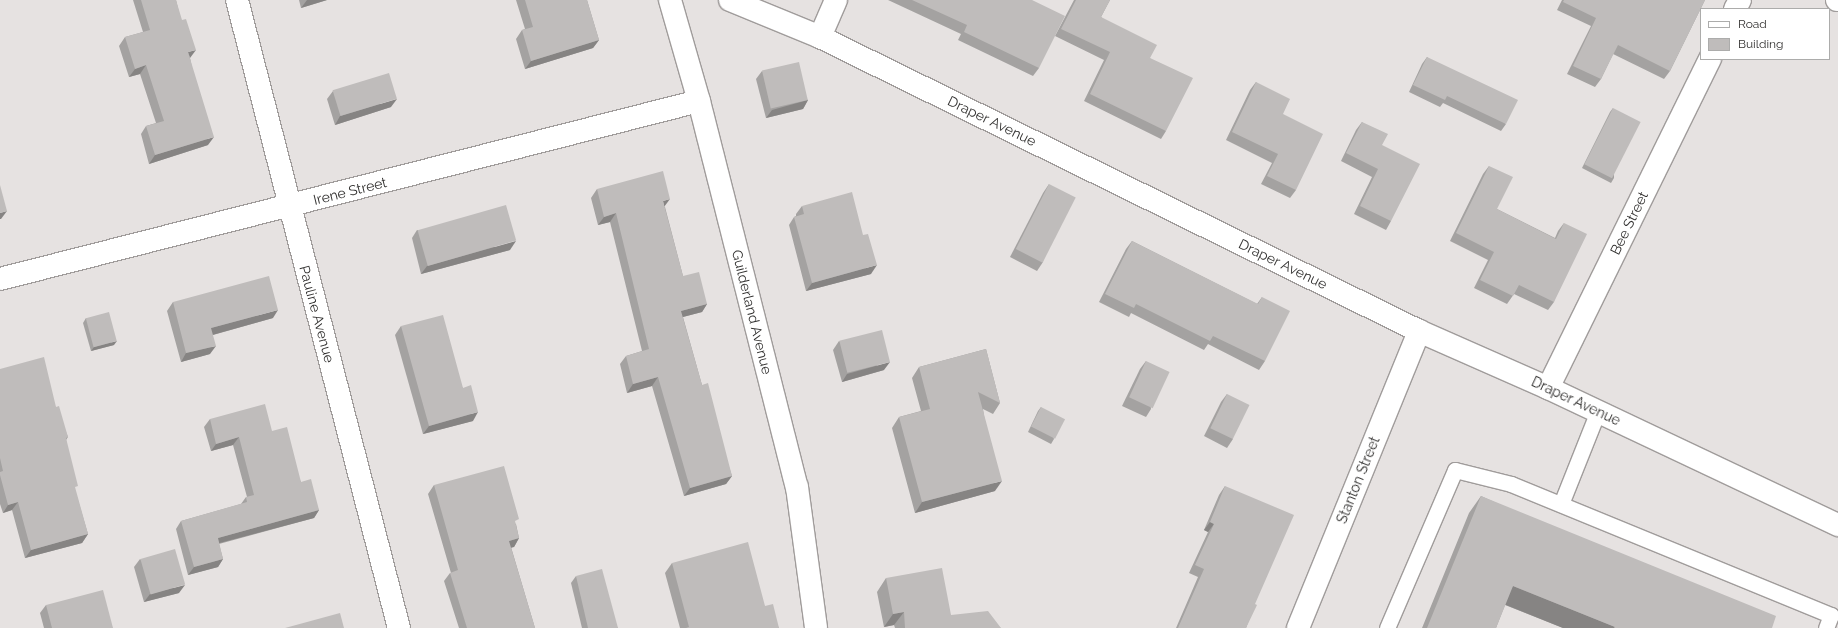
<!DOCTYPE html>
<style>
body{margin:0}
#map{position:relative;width:1838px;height:628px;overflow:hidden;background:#e6e2e1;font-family:Raleway,sans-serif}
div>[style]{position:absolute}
.roads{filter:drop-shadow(1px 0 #a09c9b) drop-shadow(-1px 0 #a09c9b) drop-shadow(0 1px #a09c9b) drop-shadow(0 -1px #a09c9b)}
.service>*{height:15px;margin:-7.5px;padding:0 7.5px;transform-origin:7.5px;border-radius:7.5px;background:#fff}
.minor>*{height:22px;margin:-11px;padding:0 11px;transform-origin:11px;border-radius:11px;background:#fff}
.tertiary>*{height:22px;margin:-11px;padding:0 11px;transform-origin:11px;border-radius:11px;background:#fff}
.wall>*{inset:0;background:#a4a2a1}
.shaded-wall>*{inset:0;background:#868483}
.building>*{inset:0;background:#bfbcbb;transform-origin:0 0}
span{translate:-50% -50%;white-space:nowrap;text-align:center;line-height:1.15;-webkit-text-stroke:3.5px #fff;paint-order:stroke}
.street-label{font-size:14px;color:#302f2e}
.legend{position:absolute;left:1700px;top:8px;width:130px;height:52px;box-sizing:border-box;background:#fff;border:1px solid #acacab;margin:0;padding:5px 7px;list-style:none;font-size:12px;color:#302f2e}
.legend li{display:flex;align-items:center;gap:8px;height:20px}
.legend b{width:20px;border:1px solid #acacab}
</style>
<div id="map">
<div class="roads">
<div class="service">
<i style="left:1561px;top:504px;width:100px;rotate:-68.3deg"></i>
<i style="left:1387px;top:628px;width:172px;rotate:-66.7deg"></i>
<i style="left:1455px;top:470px;width:58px;rotate:14deg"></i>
<i style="left:1511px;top:484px;width:346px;rotate:22.3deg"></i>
<i style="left:1831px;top:615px;width:14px;rotate:111deg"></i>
</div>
<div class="minor">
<i style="left:237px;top:0;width:649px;rotate:75.54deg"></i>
<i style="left:730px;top:0;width:97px;rotate:22.3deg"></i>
<i style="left:820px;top:37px;width:667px;rotate:26.14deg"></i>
<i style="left:1419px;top:331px;width:141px;rotate:23.8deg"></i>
<i style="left:1548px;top:388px;width:321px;rotate:25.3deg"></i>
<i style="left:1837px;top:0;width:1px"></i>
<i style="left:1735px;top:9px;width:10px;rotate:-61deg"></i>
<i style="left:820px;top:37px;width:40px;rotate:-66.6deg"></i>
<i style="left:0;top:279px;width:721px;rotate:-14.29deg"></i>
<i style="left:1548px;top:388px;width:367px;rotate:-63.8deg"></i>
<i style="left:1298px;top:628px;width:321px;rotate:-67.8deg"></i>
</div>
<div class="tertiary">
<i style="left:670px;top:0;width:105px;rotate:74deg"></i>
<i style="left:699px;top:101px;width:398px;rotate:75.8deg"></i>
<i style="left:797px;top:487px;width:142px;rotate:82.3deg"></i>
</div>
</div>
<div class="wall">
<i style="clip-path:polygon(133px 0,176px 0,190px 58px,208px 145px,149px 164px,141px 134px,146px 126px,156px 123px,140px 74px,129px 77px,119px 46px,125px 37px,143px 32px)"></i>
<i style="clip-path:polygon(299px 0,327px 0,301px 8px)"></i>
<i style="clip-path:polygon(516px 0,587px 0,599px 40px,593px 48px,525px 69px,516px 39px,522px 30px,525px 29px)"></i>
<i style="clip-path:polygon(888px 0,1032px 0,1039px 68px,1033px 76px,958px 40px,961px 34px)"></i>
<i style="clip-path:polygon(1074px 0,1110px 0,1101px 17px,1150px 58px,1166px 131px,1161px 139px,1084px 101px,1104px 60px,1055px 36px)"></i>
<i style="clip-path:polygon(1562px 0,1705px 0,1670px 71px,1664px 79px,1613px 54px,1601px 79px,1595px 87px,1567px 74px,1591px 26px,1557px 10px)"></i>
<i style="clip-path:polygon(1427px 57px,1506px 124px,1501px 131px,1443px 103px,1440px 107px,1409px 92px,1422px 64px)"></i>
<i style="clip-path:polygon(762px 71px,808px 100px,803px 109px,766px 118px,756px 79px)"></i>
<i style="clip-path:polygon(1256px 82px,1283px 114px,1296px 190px,1290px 198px,1261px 184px,1272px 163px,1226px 140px,1250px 90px)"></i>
<i style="clip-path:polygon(333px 91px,391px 107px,335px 125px,327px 99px)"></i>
<i style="clip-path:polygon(1613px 108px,1614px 178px,1611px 183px,1582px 168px,1610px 112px)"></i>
<i style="clip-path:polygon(1362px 122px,1382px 145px,1391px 221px,1386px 230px,1354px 214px,1372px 177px,1341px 161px,1356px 130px)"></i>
<i style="clip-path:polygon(1489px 166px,1497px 209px,1555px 238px,1558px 231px,1564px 223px,1554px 302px,1548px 310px,1514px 294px,1507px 304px,1474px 288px,1488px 260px,1450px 241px,1483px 174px)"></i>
<i style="clip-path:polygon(1049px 184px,1043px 262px,1037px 271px,1010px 257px,1043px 193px)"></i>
<i style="clip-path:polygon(597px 189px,665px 207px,683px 276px,707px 304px,702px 312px,683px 317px,702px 385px,732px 476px,726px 484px,684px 496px,652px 386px,627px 393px,620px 364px,626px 356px,642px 351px,610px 222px,598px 225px,591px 198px)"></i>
<i style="clip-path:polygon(802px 206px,871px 274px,806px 291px,789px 225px,794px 217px,796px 216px,796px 214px)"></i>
<i style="clip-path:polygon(417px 230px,510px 250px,421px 274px,412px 238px)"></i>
<i style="clip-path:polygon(1132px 241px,1257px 304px,1262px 297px,1265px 361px,1259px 370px,1208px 344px,1204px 350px,1131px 313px,1129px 317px,1099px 302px,1126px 249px)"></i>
<i style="clip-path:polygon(173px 302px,273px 318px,213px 335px,210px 354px,181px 362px,167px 311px)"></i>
<i style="clip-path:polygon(86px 318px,114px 345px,91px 351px,83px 323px)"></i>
<i style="clip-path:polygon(401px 326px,463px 388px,473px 421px,423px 434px,395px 335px)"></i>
<i style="clip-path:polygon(839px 341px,884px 370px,842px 382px,833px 350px)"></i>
<i style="clip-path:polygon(986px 349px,1000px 403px,993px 414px,983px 409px,995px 491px,915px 513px,892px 428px,899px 417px,921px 411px,912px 378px,919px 367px)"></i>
<i style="clip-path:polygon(1146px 361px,1151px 409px,1146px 417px,1122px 406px,1140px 369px)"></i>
<i style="clip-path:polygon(0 369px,56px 407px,68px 437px,66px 440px,75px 490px,88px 534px,82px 543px,25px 558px,12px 510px,3px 513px,0 504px)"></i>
<i style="clip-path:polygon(1227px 394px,1233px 439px,1227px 448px,1204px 436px,1221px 402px)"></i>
<i style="clip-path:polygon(1041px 407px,1054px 439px,1051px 444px,1028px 432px,1038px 411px)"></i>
<i style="clip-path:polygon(210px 419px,272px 431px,301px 482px,319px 510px,314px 518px,219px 544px,223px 559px,218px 567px,188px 575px,176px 529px,181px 521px,241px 504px,246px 497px,247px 497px,233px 445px,211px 451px,204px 427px)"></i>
<i style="clip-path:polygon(434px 485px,516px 524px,519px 538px,514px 547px,511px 547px,535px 628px,459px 628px,444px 581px,450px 573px,451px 573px,428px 494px)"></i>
<i style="clip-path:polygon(1225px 486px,1255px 604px,1246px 628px,1176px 628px,1198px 577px,1189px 573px,1208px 532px,1204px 530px,1219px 495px)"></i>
<i style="clip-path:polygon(1481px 496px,1772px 628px,1563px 628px,1505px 605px,1496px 628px,1422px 628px,1469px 513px)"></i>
<i style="clip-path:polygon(140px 559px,179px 593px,144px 602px,134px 567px)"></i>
<i style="clip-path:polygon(672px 563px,765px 606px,779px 628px,680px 628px,665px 573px)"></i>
<i style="clip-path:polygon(576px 576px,618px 628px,582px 628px,571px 583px)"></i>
<i style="clip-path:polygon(886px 578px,951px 615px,1001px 628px,895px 628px,894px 625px,884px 627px,877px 592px)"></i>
<i style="clip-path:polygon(46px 605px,113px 628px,44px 628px,40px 613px)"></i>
</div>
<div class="shaded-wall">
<i style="clip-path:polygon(307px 0,327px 0,301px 8px)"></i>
<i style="clip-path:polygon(599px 40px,593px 48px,525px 69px,531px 61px)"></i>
<i style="clip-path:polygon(196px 50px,190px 58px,188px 52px)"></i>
<i style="clip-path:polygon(146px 65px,140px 74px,129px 77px,135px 69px)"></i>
<i style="clip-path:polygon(397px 99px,391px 107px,335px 125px,340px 116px)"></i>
<i style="clip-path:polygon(808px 100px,803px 109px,766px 118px,772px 110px)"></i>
<i style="clip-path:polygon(214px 137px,208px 145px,149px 164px,155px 155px)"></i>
<i style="clip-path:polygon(670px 199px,664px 207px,663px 201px)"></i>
<i style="clip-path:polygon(7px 211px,1px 219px,0 219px,0 213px)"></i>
<i style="clip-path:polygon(616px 213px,610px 222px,598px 225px,604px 217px)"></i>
<i style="clip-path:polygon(516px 241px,510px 250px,421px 274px,427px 266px)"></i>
<i style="clip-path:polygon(877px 265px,871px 274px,806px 291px,812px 283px)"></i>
<i style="clip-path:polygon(707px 304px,702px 312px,675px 319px,681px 311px)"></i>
<i style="clip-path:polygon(278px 310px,273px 318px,205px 337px,211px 328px)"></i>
<i style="clip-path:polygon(117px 341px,114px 345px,91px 351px,94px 347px)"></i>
<i style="clip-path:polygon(216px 346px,210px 354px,181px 362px,186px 353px)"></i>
<i style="clip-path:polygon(890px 362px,884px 370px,842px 382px,847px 374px)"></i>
<i style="clip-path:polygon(658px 377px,652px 386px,627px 393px,633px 384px)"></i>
<i style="clip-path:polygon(478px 412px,473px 421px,423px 434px,429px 426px)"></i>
<i style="clip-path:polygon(239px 437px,233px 445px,211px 451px,216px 444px)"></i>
<i style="clip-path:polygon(732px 476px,726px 484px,684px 496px,690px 488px)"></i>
<i style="clip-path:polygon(1002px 481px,995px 491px,915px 513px,922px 502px)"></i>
<i style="clip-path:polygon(18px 502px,12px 510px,3px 513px,8px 505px)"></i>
<i style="clip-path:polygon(319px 510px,314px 518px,212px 545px,218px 538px)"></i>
<i style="clip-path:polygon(1210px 522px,1214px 524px,1208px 532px,1204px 530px)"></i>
<i style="clip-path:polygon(88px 534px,82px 543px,25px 558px,31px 550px)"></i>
<i style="clip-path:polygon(519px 538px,514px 547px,504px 550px,509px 541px)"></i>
<i style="clip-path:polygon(223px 559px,218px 567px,188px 575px,194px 567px)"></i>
<i style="clip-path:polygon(185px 585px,179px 593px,144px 602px,150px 594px)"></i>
<i style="clip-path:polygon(1513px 586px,1615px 627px,1614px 628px,1563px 628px,1501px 603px)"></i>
<i style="clip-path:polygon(904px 612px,894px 625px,884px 627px,893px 614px)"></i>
</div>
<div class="building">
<i style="clip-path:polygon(141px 0,176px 0,182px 20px,186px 19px,196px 50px,188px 52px,214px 137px,155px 155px,146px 126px,164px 121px,146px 65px,135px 69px,125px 37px,150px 30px)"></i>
<i style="clip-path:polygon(525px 0,587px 0,599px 40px,531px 61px,522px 30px,533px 27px)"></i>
<i style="clip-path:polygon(912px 0,1032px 0,1065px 16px,1039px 68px,964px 32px,967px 25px)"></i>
<i style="clip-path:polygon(1076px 0,1110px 0,1101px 17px,1157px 45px,1150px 58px,1193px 78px,1166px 131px,1090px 94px,1110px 52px,1061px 29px)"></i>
<i style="clip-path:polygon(1564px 0,1705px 0,1670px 71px,1618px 45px,1601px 79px,1573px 66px,1596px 18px,1563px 2px)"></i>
<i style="clip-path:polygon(1427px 57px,1518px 100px,1506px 124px,1447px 96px,1445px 100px,1413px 85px)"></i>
<i style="left:799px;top:62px;width:39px;height:38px;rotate:77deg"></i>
<i style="left:389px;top:73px;width:27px;height:59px;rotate:73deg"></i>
<i style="clip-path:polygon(1256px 82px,1290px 99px,1283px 114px,1323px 134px,1296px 190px,1267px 176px,1278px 154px,1232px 132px)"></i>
<i style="left:1613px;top:108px;width:31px;height:63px;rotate:27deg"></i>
<i style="clip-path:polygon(1362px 122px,1388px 134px,1382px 145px,1420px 164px,1391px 221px,1360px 206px,1378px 169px,1346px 153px)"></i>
<i style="clip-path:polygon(1489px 166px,1513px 177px,1497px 209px,1556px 239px,1564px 223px,1587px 234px,1554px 302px,1519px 285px,1513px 296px,1480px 280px,1494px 252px,1456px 233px)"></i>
<i style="clip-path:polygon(663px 171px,670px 199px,663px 201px,683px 276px,699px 272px,707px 304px,681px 311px,702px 385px,708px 383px,732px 476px,690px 488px,658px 377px,633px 384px,626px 356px,649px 349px,616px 213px,604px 217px,597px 189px)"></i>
<i style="left:1049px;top:184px;width:30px;height:73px;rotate:27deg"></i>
<i style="clip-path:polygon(0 185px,7px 211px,0 213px)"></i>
<i style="clip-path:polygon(852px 192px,863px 235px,868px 234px,877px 265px,812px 283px,794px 217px,804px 214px,802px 206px)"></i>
<i style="left:506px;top:205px;width:37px;height:92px;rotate:74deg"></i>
<i style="clip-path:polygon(1132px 241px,1258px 304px,1262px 297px,1290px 311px,1265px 361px,1213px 336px,1210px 341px,1136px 304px,1134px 308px,1105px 294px)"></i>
<i style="clip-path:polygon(269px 276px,278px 310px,211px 328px,216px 346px,186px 353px,173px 302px)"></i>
<i style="left:109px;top:312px;width:30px;height:24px;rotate:75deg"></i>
<i style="clip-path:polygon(443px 315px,463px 388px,471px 385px,478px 412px,429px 426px,401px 326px)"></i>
<i style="left:882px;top:330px;width:33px;height:44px;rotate:76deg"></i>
<i style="clip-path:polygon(986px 349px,1000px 403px,978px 392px,1002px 481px,922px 502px,899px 417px,930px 409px,919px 367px)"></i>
<i style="clip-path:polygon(44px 357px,56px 407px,59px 406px,68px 437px,66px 438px,78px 486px,75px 487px,88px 534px,31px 550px,18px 502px,8px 505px,0 475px,0 472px,3px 471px,0 458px,0 369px)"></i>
<i style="left:1146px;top:361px;width:26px;height:40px;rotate:25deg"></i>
<i style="left:1227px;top:394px;width:25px;height:38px;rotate:26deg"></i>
<i style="clip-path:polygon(265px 404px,272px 431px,287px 427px,301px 482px,311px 479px,319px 510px,218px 538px,223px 559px,194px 567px,181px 521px,247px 502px,246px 497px,254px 495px,239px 437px,216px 444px,210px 419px)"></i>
<i style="left:1041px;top:407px;width:27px;height:22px;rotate:27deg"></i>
<i style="clip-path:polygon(504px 466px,519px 519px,515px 521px,519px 538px,509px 541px,535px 628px,467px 628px,450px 573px,458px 570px,434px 485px)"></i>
<i style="clip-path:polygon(1225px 486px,1294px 515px,1255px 604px,1257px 605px,1246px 628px,1178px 628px,1204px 569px,1195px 565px,1214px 524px,1210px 522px)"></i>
<i style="clip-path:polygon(1481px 496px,1776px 616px,1772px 628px,1614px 628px,1615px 627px,1513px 586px,1496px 628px,1427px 628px)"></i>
<i style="clip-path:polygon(748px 542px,765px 606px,773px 604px,779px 628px,686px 628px,689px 627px,672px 563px)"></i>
<i style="left:175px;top:549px;width:37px;height:36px;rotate:74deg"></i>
<i style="clip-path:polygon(942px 568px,951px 615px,988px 611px,1001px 628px,905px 628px,904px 612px,893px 614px,886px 578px)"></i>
<i style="clip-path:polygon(602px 569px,618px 628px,588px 628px,576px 576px)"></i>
<i style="clip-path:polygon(103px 590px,113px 628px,52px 628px,46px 605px)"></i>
<i style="clip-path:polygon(340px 613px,344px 628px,285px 628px)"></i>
</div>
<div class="street-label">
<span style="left:992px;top:121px;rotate:26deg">Draper Avenue</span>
<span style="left:350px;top:191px;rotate:-14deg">Irene Street</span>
<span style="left:1629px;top:223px;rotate:-64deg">Bee Street</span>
<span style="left:1283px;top:264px;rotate:26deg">Draper Avenue</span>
<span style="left:752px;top:312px;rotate:76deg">Guilderland Avenue</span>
<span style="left:317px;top:314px;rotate:75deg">Pauline Avenue</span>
<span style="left:1576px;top:401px;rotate:25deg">Draper Avenue</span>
<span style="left:1358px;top:480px;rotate:-68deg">Stanton Street</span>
</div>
<ul class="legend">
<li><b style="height:5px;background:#fff"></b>Road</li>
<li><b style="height:11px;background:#bfbcbb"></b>Building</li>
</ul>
</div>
